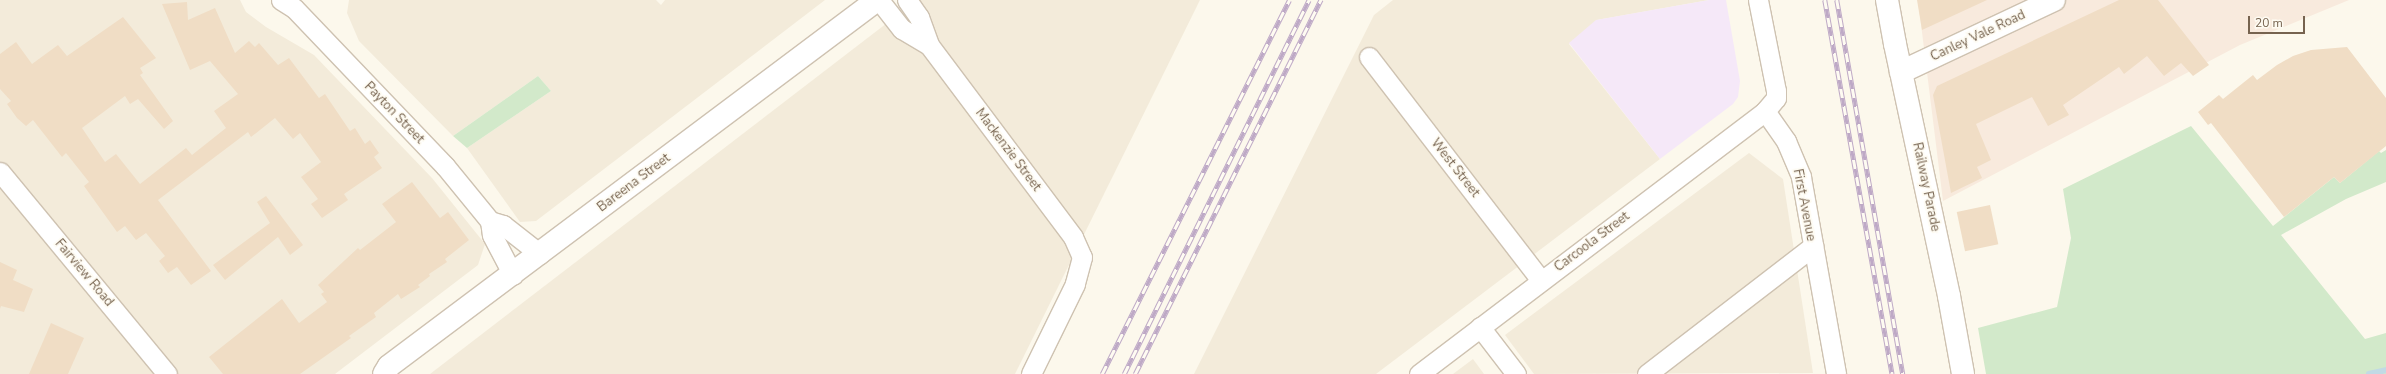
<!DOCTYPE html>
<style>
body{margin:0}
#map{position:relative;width:2386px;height:374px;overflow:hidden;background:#fcf8ec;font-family:"Nunito Sans",sans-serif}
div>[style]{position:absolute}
.residential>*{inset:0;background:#f3ebda}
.commercial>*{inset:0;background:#f8eadd}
.education>*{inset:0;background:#f5e8f8}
.green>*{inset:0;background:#d2e9ca}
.stream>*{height:5.5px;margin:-2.75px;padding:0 2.75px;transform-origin:2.75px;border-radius:2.75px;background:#c1dae5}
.building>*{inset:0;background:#f0ddc5;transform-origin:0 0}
.roads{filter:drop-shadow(1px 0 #cec2b1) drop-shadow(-1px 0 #cec2b1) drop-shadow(0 1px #cec2b1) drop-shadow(0 -1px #cec2b1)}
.minor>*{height:19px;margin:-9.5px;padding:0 9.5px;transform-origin:9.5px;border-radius:9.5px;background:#fff}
.secondary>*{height:22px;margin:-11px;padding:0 11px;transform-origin:11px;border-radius:11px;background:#fff}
.rail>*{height:4.5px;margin-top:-2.25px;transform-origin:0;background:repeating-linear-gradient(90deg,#fefbf2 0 9px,#bea9c6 0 18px);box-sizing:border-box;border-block:1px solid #bea9c6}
span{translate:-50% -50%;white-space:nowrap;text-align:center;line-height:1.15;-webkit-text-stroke:3.5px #fefbf2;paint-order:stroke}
.street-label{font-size:13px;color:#76634f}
.scale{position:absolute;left:2248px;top:16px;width:57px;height:18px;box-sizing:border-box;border:2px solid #76634f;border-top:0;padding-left:5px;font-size:12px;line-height:14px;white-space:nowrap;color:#76634f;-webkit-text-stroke:3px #fefbf2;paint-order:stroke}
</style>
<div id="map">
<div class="residential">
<i style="clip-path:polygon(0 0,240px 0,246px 12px,266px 27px,314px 55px,432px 178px,485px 244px,478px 265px,335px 374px,0 374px)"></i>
<i style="clip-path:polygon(349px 0,656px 0,661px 5px,665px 0,825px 0,536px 221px,520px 222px,467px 148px,551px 91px,538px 76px,453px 136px,359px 41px,347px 13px)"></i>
<i style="clip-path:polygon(917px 0,1200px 0,1015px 374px,430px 374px)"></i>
<i style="clip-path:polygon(1393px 0,1709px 0,1597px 20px,1569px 44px,1660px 159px,1376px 374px,1194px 374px,1374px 15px)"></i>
<i style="clip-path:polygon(1749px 153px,1783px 179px,1813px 373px,1534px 374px,1505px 335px)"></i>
<i style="clip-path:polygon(1473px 359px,1484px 374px,1453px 374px)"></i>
</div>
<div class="commercial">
<i style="clip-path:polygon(1918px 0,2349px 0,2240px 45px,1943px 201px)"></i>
</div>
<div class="education">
<i style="clip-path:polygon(1709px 0,1726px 0,1740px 81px,1738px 97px,1733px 104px,1660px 159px,1569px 43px,1596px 20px)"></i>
</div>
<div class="green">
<i style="clip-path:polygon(538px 76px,551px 91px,467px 148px,453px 136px)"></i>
<i style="clip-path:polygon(2191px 126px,2273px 226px,2334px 177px,2340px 183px,2379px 151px,2381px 153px,2386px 150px,2386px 182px,2346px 199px,2281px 235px,2365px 339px,2386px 333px,2386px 374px,1986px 374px,1978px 328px,2057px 307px,2071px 238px,2063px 189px)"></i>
</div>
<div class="stream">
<i style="left:2369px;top:374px;width:17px;rotate:-13deg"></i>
</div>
<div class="building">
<i style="clip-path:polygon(1917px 0,1987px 0,1922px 30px)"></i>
<i style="clip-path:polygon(2119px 0,2158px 0,2209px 65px,2193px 76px,2181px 63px,2164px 76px,2147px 56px,2124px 74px,2119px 67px,2063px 105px,2069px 115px,2048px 126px,2032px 97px,1976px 124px,1991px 160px,1977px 167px,1982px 178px,1951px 193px,1933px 95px,1937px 86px)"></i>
<i style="clip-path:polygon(187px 2px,188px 20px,215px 8px,235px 53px,249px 41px,255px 47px,259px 43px,278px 65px,289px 58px,319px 98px,325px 94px,350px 131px,355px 128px,365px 144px,370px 140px,379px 153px,374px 157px,382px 168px,344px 194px,348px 200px,322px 218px,311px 204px,318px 199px,301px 177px,321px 162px,300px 133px,293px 139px,275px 118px,251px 137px,248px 132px,158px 200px,211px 271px,191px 285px,177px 267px,168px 273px,159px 261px,165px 256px,146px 233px,136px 240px,125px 226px,117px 232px,84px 186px,89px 182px,66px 153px,62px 157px,33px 120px,26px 126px,17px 118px,7px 104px,11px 101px,0 89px,0 54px,16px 42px,32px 64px,58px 45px,67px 56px,123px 17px,156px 58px,140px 68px,143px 73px,140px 75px,173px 121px,164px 129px,138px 99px,130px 104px,125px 96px,82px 128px,105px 162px,116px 154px,140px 184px,186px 148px,192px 155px,226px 128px,214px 111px,238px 94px,210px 61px,190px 70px,162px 4px)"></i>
<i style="clip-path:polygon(2347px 47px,2386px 98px,2386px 146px,2340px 183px,2334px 177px,2284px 217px,2211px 123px,2208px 125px,2198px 112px,2219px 95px,2223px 99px,2253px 75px,2257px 80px,2277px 65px,2293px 56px,2311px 50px)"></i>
<i style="clip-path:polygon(412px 182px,440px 218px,448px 212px,469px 240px,445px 259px,447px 262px,429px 274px,430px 276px,418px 285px,420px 287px,401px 299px,398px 294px,374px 313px,376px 317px,349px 336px,351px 338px,300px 374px,223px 374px,209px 357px,282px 299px,299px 323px,327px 302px,321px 294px,324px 292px,318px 285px,358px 248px,360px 250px,396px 222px,382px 204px)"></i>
<i style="clip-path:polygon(266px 196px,303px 245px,290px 255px,278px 237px,225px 280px,213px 265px,270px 223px,257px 202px)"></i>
<i style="left:1990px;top:205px;width:40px;height:34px;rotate:78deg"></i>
<i style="clip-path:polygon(0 262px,17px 270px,13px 280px,33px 289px,24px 312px,1px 306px,0 309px)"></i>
<i style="clip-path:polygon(51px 323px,84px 338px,68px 374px,29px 374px)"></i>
</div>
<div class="roads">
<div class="minor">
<i style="left:281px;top:0;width:15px;rotate:32deg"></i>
<i style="left:294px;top:8px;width:219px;rotate:46.3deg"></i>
<i style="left:445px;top:166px;width:71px;rotate:50.7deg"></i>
<i style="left:490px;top:221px;width:14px;rotate:17deg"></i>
<i style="left:503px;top:225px;width:47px;rotate:38.1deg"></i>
<i style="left:879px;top:0;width:37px;rotate:52deg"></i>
<i style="left:902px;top:29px;width:31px;rotate:31deg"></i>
<i style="left:907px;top:0;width:21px;rotate:55deg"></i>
<i style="left:919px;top:17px;width:30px;rotate:70deg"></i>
<i style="left:929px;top:45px;width:240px;rotate:53.1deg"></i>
<i style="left:1073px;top:237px;width:22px;rotate:66deg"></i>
<i style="left:1082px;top:257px;width:28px;rotate:105deg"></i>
<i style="left:1075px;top:284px;width:100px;rotate:116.1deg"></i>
<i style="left:1758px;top:0;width:93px;rotate:78.8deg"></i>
<i style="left:1776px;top:91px;width:7px;rotate:90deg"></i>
<i style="left:1776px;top:98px;width:17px;rotate:130deg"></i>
<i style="left:1765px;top:111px;width:37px;rotate:55deg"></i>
<i style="left:1786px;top:141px;width:39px;rotate:67deg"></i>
<i style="left:1801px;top:177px;width:200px;rotate:79.9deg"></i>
<i style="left:1369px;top:57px;width:282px;rotate:52.4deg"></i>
<i style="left:0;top:172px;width:262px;rotate:50.4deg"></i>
<i style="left:490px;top:221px;width:14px;rotate:82deg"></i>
<i style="left:492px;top:235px;width:45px;rotate:62.3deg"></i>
<i style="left:1480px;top:327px;width:59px;rotate:52.5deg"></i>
<i style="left:1419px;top:374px;width:435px;rotate:-37.2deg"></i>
<i style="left:1647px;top:374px;width:210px;rotate:-37.6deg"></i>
</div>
<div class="secondary">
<i style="left:1887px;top:0;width:45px;rotate:79.7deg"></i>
<i style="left:1895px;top:44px;width:258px;rotate:77.9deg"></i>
<i style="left:1949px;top:296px;width:79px;rotate:79.8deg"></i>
<i style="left:1901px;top:72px;width:169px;rotate:-25.2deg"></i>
<i style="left:384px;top:374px;width:9px;rotate:-58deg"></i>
<i style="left:389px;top:366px;width:610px;rotate:-36.87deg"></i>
</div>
</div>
<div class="rail">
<i style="left:1825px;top:0;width:380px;rotate:79.8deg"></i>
<i style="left:1837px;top:0;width:380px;rotate:80deg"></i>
<i style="left:1102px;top:374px;width:418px;rotate:-63.4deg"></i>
<i style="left:1124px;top:374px;width:417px;rotate:-63.7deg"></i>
<i style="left:1135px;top:374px;width:418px;rotate:-63.6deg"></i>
</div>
<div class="street-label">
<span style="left:1978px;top:36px;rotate:-25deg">Canley Vale Road</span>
<span style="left:394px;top:113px;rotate:46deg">Payton Street</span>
<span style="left:1008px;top:150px;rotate:53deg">Mackenzie Street</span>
<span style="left:1455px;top:168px;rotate:52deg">West Street</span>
<span style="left:634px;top:183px;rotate:-37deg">Bareena Street</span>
<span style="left:1926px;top:187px;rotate:78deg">Railway Parade</span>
<span style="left:1804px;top:205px;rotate:79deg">First Avenue</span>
<span style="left:1592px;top:242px;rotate:-37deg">Carcoola Street</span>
<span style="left:84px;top:273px;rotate:50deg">Fairview Road</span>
</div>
<div class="scale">20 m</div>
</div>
